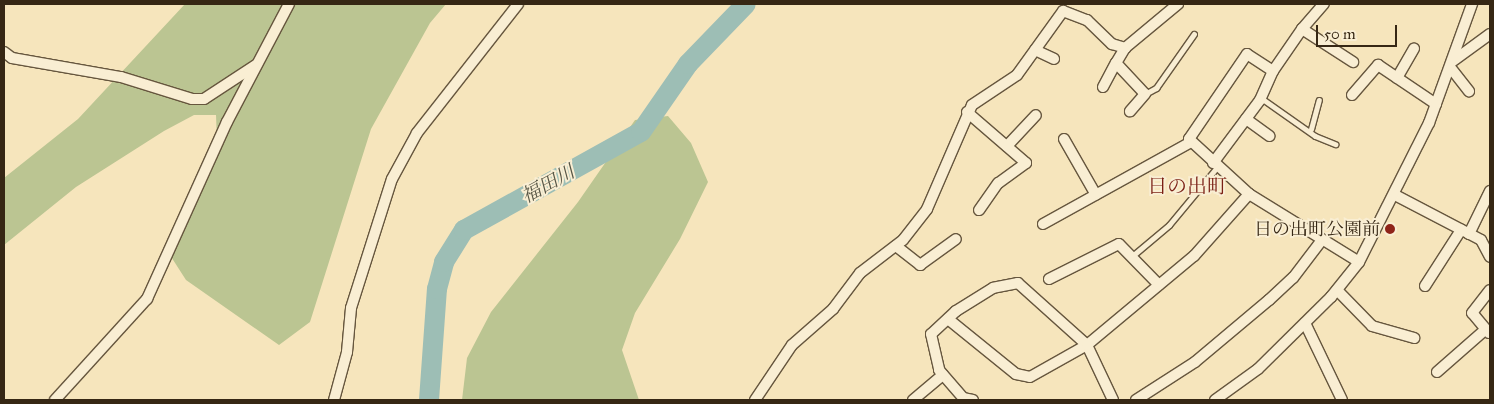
<!DOCTYPE html>
<meta charset="utf-8">
<style>
body{margin:0}
#map{position:relative;width:1494px;height:404px;overflow:hidden;background:#f6e5bc;font-family:"IM FELL Great Primer","Noto Serif JP",serif}
div>[style]{position:absolute}
.green>*{inset:0;background:#bbc592}
.river>*{height:20px;margin:-10px;padding:0 10px;transform-origin:10px;border-radius:10px;background:#9dbeb5}
.roads{filter:drop-shadow(1px 0 #66563e) drop-shadow(-1px 0 #66563e) drop-shadow(0 1px #66563e) drop-shadow(0 -1px #66563e)}
.lane>*{height:5px;margin:-2.5px;padding:0 2.5px;transform-origin:2.5px;border-radius:2.5px;background:#f9eed3}
.street>*{height:10px;margin:-5px;padding:0 5px;transform-origin:5px;border-radius:5px;background:#f9eed3}
.dots>*{width:14px;height:14px;translate:-50% -50%;box-sizing:border-box;border:2px solid #f9eed3;border-radius:50%}
span{translate:-50% -50%;white-space:nowrap;text-align:center;line-height:1.15;-webkit-text-stroke:4px #f9eed3;paint-order:stroke}
.poi-label{font-size:18px;color:#362714}
.right{translate:-100% -50%;text-align:right}
.water-label{font-size:19px;color:#555444;font-style:italic}
.quarter-label{font-size:20px;color:#7a1f14}
.frame{position:absolute;inset:0;border:5px solid #362714;pointer-events:none}
.scale{position:absolute;left:1316px;top:25px;width:81px;height:22px;box-sizing:border-box;border:2px solid #362714;border-top:0;padding-left:6px;font-size:15px;line-height:18px;white-space:nowrap;color:#362714;-webkit-text-stroke:4px #f9eed3;paint-order:stroke}
</style>
<div id="map">
<div class="green">
<i style="clip-path:polygon(185px 4px,446px 4px,430px 23px,371px 129px,310px 322px,279px 345px,186px 280px,168px 252px,217px 142px,216px 115px,194px 115px,164px 131px,76px 187px,4px 245px,4px 178px,78px 119px)"></i>
<i style="clip-path:polygon(668px 116px,691px 143px,708px 182px,680px 239px,635px 313px,622px 350px,639px 400px,462px 400px,467px 358px,491px 312px,578px 202px,635px 120px)"></i>
</div>
<div class="river">
<i style="left:429px;top:400px;width:111px;rotate:-85.9deg"></i>
<i style="left:437px;top:289px;width:28px;rotate:-75deg"></i>
<i style="left:444px;top:262px;width:38px;rotate:-58deg"></i>
<i style="left:464px;top:230px;width:202px;rotate:-29deg"></i>
<i style="left:641px;top:132px;width:83px;rotate:-55.3deg"></i>
<i style="left:688px;top:64px;width:83px;rotate:-46deg"></i>
</div>
<div class="roads">
<div class="lane">
<i style="left:1145px;top:94px;width:13px;rotate:-29deg"></i>
<i style="left:1156px;top:88px;width:66px;rotate:-54.9deg"></i>
<i style="left:1261px;top:98px;width:66px;rotate:35.1deg"></i>
<i style="left:1315px;top:136px;width:22px;rotate:22deg"></i>
<i style="left:1311px;top:129px;width:30px;rotate:-75deg"></i>
<i style="left:1131px;top:257px;width:50px;rotate:-40.1deg"></i>
<i style="left:1169px;top:225px;width:77px;rotate:-50.3deg"></i>
</div>
<div class="street">
<i style="left:1302px;top:29px;width:61px;rotate:32.9deg"></i>
<i style="left:1125px;top:48px;width:17px;rotate:121deg"></i>
<i style="left:1116px;top:63px;width:42px;rotate:46.9deg"></i>
<i style="left:1145px;top:94px;width:23px;rotate:131deg"></i>
<i style="left:1035px;top:50px;width:21px;rotate:25deg"></i>
<i style="left:4px;top:52px;width:10px;rotate:37deg"></i>
<i style="left:12px;top:58px;width:111px;rotate:9.9deg"></i>
<i style="left:121px;top:77px;width:74px;rotate:17.2deg"></i>
<i style="left:192px;top:99px;width:12px"></i>
<i style="left:204px;top:99px;width:62px;rotate:-33.2deg"></i>
<i style="left:1453px;top:61px;width:46px;rotate:-36.1deg"></i>
<i style="left:1450px;top:67px;width:31px;rotate:52deg"></i>
<i style="left:1273px;top:71px;width:31px;rotate:-147deg"></i>
<i style="left:1247px;top:54px;width:103px;rotate:124.3deg"></i>
<i style="left:1189px;top:139px;width:81px;rotate:42.5deg"></i>
<i style="left:1249px;top:194px;width:129px;rotate:31.7deg"></i>
<i style="left:1397px;top:78px;width:34px;rotate:-60deg"></i>
<i style="left:1103px;top:87px;width:27px;rotate:-62deg"></i>
<i style="left:1352px;top:95px;width:40px;rotate:-49deg"></i>
<i style="left:1378px;top:65px;width:70px;rotate:33.9deg"></i>
<i style="left:967px;top:112px;width:78px;rotate:40.8deg"></i>
<i style="left:1026px;top:163px;width:34px;rotate:144deg"></i>
<i style="left:998px;top:183px;width:33px;rotate:125deg"></i>
<i style="left:1246px;top:119px;width:29px;rotate:36deg"></i>
<i style="left:1064px;top:139px;width:64px;rotate:60.3deg"></i>
<i style="left:1007px;top:146px;width:42px;rotate:-46.9deg"></i>
<i style="left:1213px;top:163px;width:79px;rotate:-53.3deg"></i>
<i style="left:1260px;top:100px;width:32px;rotate:-66deg"></i>
<i style="left:1273px;top:71px;width:51px;rotate:-55.4deg"></i>
<i style="left:1302px;top:29px;width:33px;rotate:-49deg"></i>
<i style="left:1395px;top:195px;width:97px;rotate:27.6deg"></i>
<i style="left:1481px;top:240px;width:19px;rotate:62deg"></i>
<i style="left:1043px;top:224px;width:169px;rotate:-29deg"></i>
<i style="left:1469px;top:234px;width:48px;rotate:-64deg"></i>
<i style="left:896px;top:246px;width:31px;rotate:38deg"></i>
<i style="left:920px;top:265px;width:44px;rotate:-35.8deg"></i>
<i style="left:1049px;top:279px;width:78px;rotate:-26.6deg"></i>
<i style="left:1119px;top:244px;width:57px;rotate:45.7deg"></i>
<i style="left:1425px;top:286px;width:67px;rotate:-57.3deg"></i>
<i style="left:1337px;top:290px;width:50px;rotate:45.8deg"></i>
<i style="left:1372px;top:326px;width:44px;rotate:15.9deg"></i>
<i style="left:948px;top:319px;width:87px;rotate:39deg"></i>
<i style="left:1016px;top:374px;width:14px;rotate:12deg"></i>
<i style="left:1030px;top:377px;width:65px;rotate:-29.3deg"></i>
<i style="left:1087px;top:345px;width:93px;rotate:-138.1deg"></i>
<i style="left:1018px;top:283px;width:25px;rotate:169deg"></i>
<i style="left:993px;top:288px;width:44px;rotate:148.1deg"></i>
<i style="left:956px;top:311px;width:34px;rotate:137deg"></i>
<i style="left:931px;top:334px;width:37px;rotate:77deg"></i>
<i style="left:939px;top:370px;width:37px;rotate:49deg"></i>
<i style="left:963px;top:398px;width:10px;rotate:11deg"></i>
<i style="left:1305px;top:323px;width:85px;rotate:64.3deg"></i>
<i style="left:1489px;top:333px;width:26px;rotate:-130deg"></i>
<i style="left:1472px;top:313px;width:29px;rotate:-52deg"></i>
<i style="left:1437px;top:372px;width:64px;rotate:-41.2deg"></i>
<i style="left:55px;top:400px;width:137px;rotate:-47.7deg"></i>
<i style="left:147px;top:299px;width:194px;rotate:-65.7deg"></i>
<i style="left:227px;top:122px;width:133px;rotate:-62.3deg"></i>
<i style="left:334px;top:400px;width:50px;rotate:-74.8deg"></i>
<i style="left:347px;top:352px;width:44px;rotate:-84.8deg"></i>
<i style="left:351px;top:308px;width:135px;rotate:-72.4deg"></i>
<i style="left:392px;top:179px;width:52px;rotate:-61.5deg"></i>
<i style="left:417px;top:133px;width:164px;rotate:-51.9deg"></i>
<i style="left:755px;top:400px;width:66px;rotate:-56.1deg"></i>
<i style="left:792px;top:345px;width:55px;rotate:-41.3deg"></i>
<i style="left:833px;top:309px;width:45px;rotate:-53.1deg"></i>
<i style="left:860px;top:273px;width:54px;rotate:-37.5deg"></i>
<i style="left:903px;top:240px;width:39px;rotate:-52deg"></i>
<i style="left:927px;top:209px;width:113px;rotate:-66.6deg"></i>
<i style="left:972px;top:105px;width:54px;rotate:-33.7deg"></i>
<i style="left:1017px;top:75px;width:79px;rotate:-54.3deg"></i>
<i style="left:1063px;top:11px;width:26px;rotate:21deg"></i>
<i style="left:1087px;top:20px;width:35px;rotate:44deg"></i>
<i style="left:1112px;top:44px;width:14px;rotate:17deg"></i>
<i style="left:1125px;top:48px;width:69px;rotate:-39.7deg"></i>
<i style="left:913px;top:400px;width:39px;rotate:-40deg"></i>
<i style="left:1113px;top:400px;width:61px;rotate:-115.3deg"></i>
<i style="left:1087px;top:345px;width:139px;rotate:-39.8deg"></i>
<i style="left:1194px;top:256px;width:83px;rotate:-48.4deg"></i>
<i style="left:1136px;top:400px;width:70px;rotate:-32.8deg"></i>
<i style="left:1195px;top:362px;width:97px;rotate:-40deg"></i>
<i style="left:1269px;top:300px;width:33px;rotate:-43deg"></i>
<i style="left:1293px;top:278px;width:48px;rotate:-52.7deg"></i>
<i style="left:1215px;top:400px;width:53px;rotate:-35.8deg"></i>
<i style="left:1258px;top:369px;width:103px;rotate:-44.6deg"></i>
<i style="left:1331px;top:297px;width:45px;rotate:-51.3deg"></i>
<i style="left:1359px;top:262px;width:156px;rotate:-63.3deg"></i>
<i style="left:1429px;top:123px;width:127px;rotate:-70.1deg"></i>
</div>
</div>
<div class="dots">
<i style="left:1390px;top:229px;background:#8f2418"></i>
</div>
<div class="poi-label">
<span class="right" style="left:1380px;top:229px">日の出町公園前</span>
</div>
<div class="water-label">
<span style="left:548px;top:184px;rotate:-29deg">福田川</span>
</div>
<div class="quarter-label">
<span style="left:1187px;top:186px">日の出町</span>
</div>
<div class="frame"></div>
<div class="scale">50 m</div>
</div>
